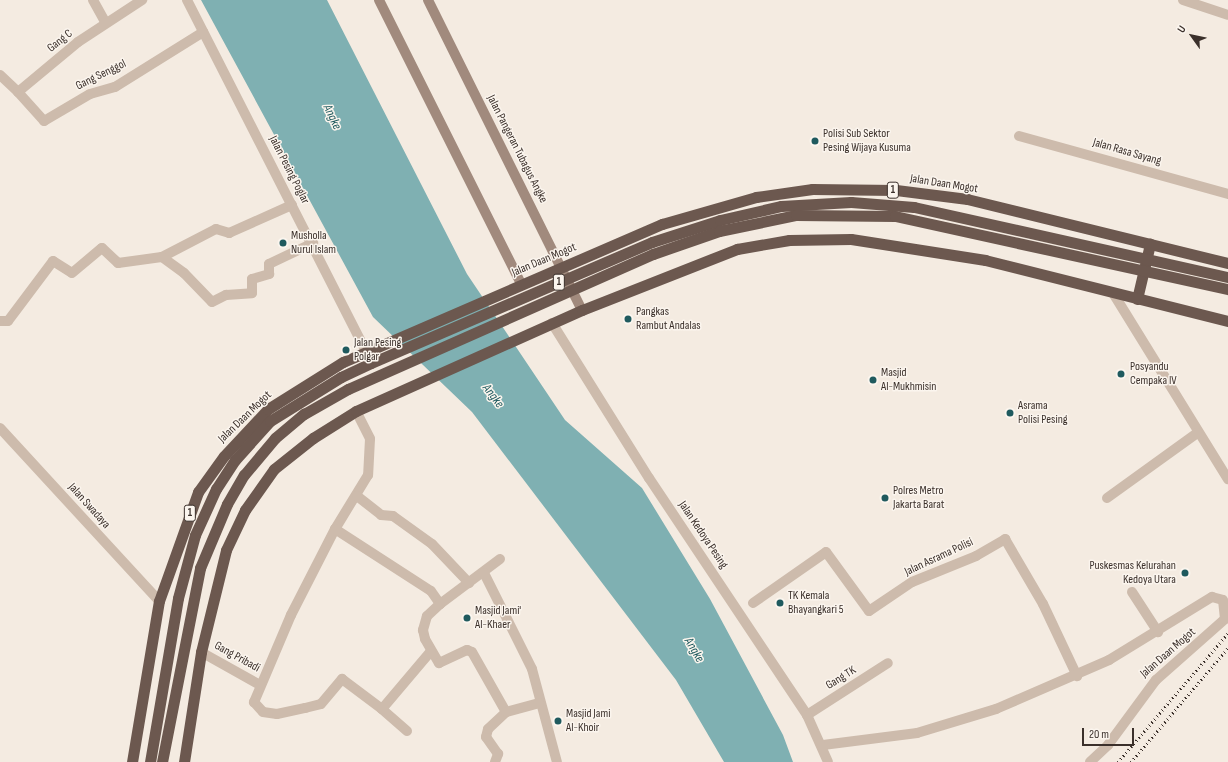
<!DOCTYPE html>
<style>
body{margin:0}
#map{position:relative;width:1228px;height:762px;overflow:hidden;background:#f4ebe1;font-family:"Sofia Sans Condensed",sans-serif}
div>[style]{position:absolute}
.water>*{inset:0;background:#7fb0b2}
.minor>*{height:10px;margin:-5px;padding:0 5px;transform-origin:5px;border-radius:5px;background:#cdbbac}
.tertiary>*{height:10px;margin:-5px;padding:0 5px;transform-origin:5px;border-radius:5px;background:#cdbbac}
.secondary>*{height:10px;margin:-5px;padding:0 5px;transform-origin:5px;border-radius:5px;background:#a18a7d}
.trunk>*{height:11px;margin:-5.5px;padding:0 5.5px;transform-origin:5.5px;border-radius:5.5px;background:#6c584f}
.rail>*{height:3px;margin-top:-1.5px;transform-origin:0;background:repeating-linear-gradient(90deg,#3b302b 0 1px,transparent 0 4px)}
.trunk-bridge>*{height:11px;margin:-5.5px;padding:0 5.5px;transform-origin:5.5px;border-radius:5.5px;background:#6c584f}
.dots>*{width:11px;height:11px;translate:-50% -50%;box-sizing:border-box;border:2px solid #fbf5ee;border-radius:50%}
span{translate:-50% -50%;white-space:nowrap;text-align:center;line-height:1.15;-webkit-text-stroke:3px #fbf5ee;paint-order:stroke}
.shield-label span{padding:1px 3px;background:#fbf5ee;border:1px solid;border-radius:3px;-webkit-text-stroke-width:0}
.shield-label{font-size:11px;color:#3b302b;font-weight:700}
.street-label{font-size:12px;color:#3b302b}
.poi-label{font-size:12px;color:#3b302b}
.left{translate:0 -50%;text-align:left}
.right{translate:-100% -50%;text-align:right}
.water-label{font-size:13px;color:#1f5a5e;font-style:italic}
.north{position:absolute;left:1172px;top:16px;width:40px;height:40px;-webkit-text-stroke:3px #fbf5ee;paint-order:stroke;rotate:303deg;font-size:11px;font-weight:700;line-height:16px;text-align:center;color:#3b302b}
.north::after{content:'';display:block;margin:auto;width:14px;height:18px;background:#3b302b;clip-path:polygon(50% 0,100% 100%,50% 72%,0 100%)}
.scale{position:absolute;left:1082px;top:728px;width:52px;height:18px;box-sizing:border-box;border:2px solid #3b302b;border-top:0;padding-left:5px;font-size:12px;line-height:14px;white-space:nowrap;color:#3b302b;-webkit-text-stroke:3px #fbf5ee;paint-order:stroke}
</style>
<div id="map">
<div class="water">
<i style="clip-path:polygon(201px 0,327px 0,467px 274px,565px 420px,642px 488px,710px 599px,783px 735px,793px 762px,724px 762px,676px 680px,472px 412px,373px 317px)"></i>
</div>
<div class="minor">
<i style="left:93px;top:0;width:26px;rotate:61deg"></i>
<i style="left:1183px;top:0;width:47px;rotate:18.4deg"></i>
<i style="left:0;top:75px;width:25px;rotate:43deg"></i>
<i style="left:18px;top:92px;width:78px;rotate:-39.8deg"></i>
<i style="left:78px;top:42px;width:77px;rotate:-33.3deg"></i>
<i style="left:18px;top:92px;width:39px;rotate:48deg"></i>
<i style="left:44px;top:121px;width:53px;rotate:-30.4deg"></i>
<i style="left:90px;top:94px;width:26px;rotate:-16deg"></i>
<i style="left:115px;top:87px;width:104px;rotate:-32deg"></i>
<i style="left:1019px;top:136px;width:217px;rotate:15.5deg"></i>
<i style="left:162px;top:257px;width:61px;rotate:-27.4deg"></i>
<i style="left:216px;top:229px;width:14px;rotate:17deg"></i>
<i style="left:229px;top:233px;width:69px;rotate:-24deg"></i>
<i style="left:1113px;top:293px;width:219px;rotate:58.3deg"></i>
<i style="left:0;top:321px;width:8px"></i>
<i style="left:8px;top:321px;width:75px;rotate:-53.1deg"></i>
<i style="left:53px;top:261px;width:22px;rotate:32deg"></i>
<i style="left:72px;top:273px;width:39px;rotate:-40deg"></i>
<i style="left:102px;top:248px;width:22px;rotate:43deg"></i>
<i style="left:118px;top:263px;width:44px;rotate:-7.8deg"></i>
<i style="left:162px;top:257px;width:27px;rotate:36deg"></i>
<i style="left:184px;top:273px;width:40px;rotate:46deg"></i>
<i style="left:212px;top:302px;width:16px;rotate:-27deg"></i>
<i style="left:226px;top:295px;width:26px;rotate:-4deg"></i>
<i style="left:252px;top:293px;width:14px;rotate:-90deg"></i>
<i style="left:252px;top:279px;width:18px;rotate:-16deg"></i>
<i style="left:269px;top:274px;width:10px;rotate:-90deg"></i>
<i style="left:269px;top:264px;width:49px;rotate:-25.5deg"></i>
<i style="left:356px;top:411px;width:31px;rotate:63deg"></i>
<i style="left:370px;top:439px;width:36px;rotate:93deg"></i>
<i style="left:368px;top:475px;width:63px;rotate:121.4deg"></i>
<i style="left:335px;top:529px;width:97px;rotate:117.1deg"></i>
<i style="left:291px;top:615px;width:95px;rotate:113deg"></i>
<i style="left:254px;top:702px;width:13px;rotate:48deg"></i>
<i style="left:263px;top:712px;width:14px;rotate:8deg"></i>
<i style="left:277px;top:714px;width:29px;rotate:-12deg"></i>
<i style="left:305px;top:708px;width:16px;rotate:-14deg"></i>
<i style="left:321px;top:704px;width:33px;rotate:-50deg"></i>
<i style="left:342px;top:679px;width:50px;rotate:36.9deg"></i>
<i style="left:0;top:428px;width:235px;rotate:47.4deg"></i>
<i style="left:357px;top:496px;width:31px;rotate:38deg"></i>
<i style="left:381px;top:515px;width:12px;rotate:5deg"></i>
<i style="left:393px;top:516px;width:48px;rotate:35.7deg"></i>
<i style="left:432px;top:544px;width:54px;rotate:46.5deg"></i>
<i style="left:1107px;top:498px;width:111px;rotate:-35.8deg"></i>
<i style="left:335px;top:529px;width:114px;rotate:32.9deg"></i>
<i style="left:431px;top:591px;width:16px;rotate:55deg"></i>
<i style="left:500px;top:559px;width:75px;rotate:143.1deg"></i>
<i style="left:440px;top:604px;width:18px;rotate:137deg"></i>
<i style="left:427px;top:616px;width:15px;rotate:106deg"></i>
<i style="left:423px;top:630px;width:9px;rotate:77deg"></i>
<i style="left:425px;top:639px;width:28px;rotate:60deg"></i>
<i style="left:439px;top:663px;width:31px;rotate:-25deg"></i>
<i style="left:467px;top:650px;width:5px;rotate:22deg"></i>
<i style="left:472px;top:652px;width:69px;rotate:60.5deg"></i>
<i style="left:484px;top:573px;width:107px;rotate:63.4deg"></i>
<i style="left:532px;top:669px;width:96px;rotate:75deg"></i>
<i style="left:1132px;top:592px;width:48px;rotate:57deg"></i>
<i style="left:753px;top:603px;width:89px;rotate:-34.9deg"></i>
<i style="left:826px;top:552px;width:73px;rotate:53.9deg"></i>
<i style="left:869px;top:611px;width:52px;rotate:-34deg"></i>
<i style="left:912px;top:582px;width:69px;rotate:-22.1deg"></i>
<i style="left:976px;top:556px;width:34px;rotate:-30deg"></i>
<i style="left:1005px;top:539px;width:75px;rotate:59.7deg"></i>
<i style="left:1043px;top:604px;width:80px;rotate:64.7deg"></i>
<i style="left:201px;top:652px;width:68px;rotate:29.2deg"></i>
<i style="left:807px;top:715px;width:96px;rotate:-32.7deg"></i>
<i style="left:407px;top:731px;width:33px;rotate:-139deg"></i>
<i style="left:382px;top:709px;width:76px;rotate:-49.8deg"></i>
<i style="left:823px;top:745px;width:95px;rotate:-7.3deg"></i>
<i style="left:917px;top:733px;width:83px;rotate:-16.9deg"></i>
<i style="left:996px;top:709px;width:123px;rotate:-23.4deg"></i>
<i style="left:1109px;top:660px;width:121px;rotate:-31.5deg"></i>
<i style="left:1212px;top:597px;width:11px;rotate:15deg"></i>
<i style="left:495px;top:762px;width:9px;rotate:-69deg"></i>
<i style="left:498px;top:754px;width:21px;rotate:-125deg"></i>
<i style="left:486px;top:737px;width:8px;rotate:-76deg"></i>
<i style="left:488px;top:729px;width:25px;rotate:-43deg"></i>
<i style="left:506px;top:712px;width:34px;rotate:-15deg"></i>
<i style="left:1090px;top:762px;width:25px;rotate:-43deg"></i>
<i style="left:1108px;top:745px;width:81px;rotate:-53.6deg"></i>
<i style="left:1156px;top:680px;width:92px;rotate:-41.5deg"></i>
<i style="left:1225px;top:619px;width:19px;rotate:-96deg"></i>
</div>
<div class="tertiary">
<i style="left:187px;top:0;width:395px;rotate:63deg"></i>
<i style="left:552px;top:323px;width:183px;rotate:58deg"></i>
<i style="left:649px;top:478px;width:285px;rotate:56.3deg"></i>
<i style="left:807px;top:715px;width:51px;rotate:65.9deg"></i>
</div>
<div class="secondary">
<i style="left:379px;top:0;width:317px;rotate:63.4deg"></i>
<i style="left:428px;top:0;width:346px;rotate:63.6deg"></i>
</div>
<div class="trunk">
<i style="left:1137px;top:299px;width:57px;rotate:-76.7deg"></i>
<i style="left:132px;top:762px;width:163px;rotate:-80.5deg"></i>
<i style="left:159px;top:601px;width:116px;rotate:-70.3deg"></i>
<i style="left:198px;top:492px;width:44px;rotate:-54.2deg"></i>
<i style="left:224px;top:456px;width:64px;rotate:-46.9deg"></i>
<i style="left:268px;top:409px;width:89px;rotate:-32.1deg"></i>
<i style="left:343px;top:362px;width:348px;rotate:-23.4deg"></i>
<i style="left:662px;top:224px;width:98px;rotate:-16deg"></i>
<i style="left:756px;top:197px;width:57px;rotate:-8.1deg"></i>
<i style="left:812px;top:189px;width:84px;rotate:0.7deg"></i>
<i style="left:896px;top:190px;width:72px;rotate:7.2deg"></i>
<i style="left:967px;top:199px;width:269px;rotate:13.8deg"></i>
<i style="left:184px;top:762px;width:111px;rotate:-81.2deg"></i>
<i style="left:201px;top:652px;width:105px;rotate:-76.2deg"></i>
<i style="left:226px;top:550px;width:44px;rotate:-64.6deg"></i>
<i style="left:245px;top:510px;width:50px;rotate:-54.7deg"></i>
<i style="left:274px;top:469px;width:50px;rotate:-38.5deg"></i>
<i style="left:313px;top:438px;width:51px;rotate:-32.1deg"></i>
<i style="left:356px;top:411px;width:248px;rotate:-24.1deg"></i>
<i style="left:582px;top:310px;width:167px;rotate:-21.5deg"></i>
<i style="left:737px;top:249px;width:53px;rotate:-9.8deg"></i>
<i style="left:789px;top:240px;width:62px;rotate:-0.9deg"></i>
<i style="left:851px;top:239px;width:136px;rotate:8.9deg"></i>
<i style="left:985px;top:260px;width:251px;rotate:14.1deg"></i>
</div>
<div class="rail">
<i style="left:1118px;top:762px;width:170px;rotate:-49.5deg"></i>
<i style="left:1131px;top:762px;width:150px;rotate:-49.6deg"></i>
</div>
<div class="trunk-bridge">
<i style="left:150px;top:762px;width:166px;rotate:-80.3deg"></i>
<i style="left:178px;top:598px;width:65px;rotate:-74.9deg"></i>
<i style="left:195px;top:535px;width:51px;rotate:-65.5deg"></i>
<i style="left:216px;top:489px;width:35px;rotate:-57deg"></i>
<i style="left:235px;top:460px;width:52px;rotate:-48.1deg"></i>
<i style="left:270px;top:421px;width:84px;rotate:-31.8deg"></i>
<i style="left:341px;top:377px;width:33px;rotate:-25deg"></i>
<i style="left:371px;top:363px;width:306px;rotate:-23.3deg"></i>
<i style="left:652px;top:242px;width:71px;rotate:-17.9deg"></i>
<i style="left:720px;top:220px;width:63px;rotate:-12.9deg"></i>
<i style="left:781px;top:206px;width:70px;rotate:-3.3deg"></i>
<i style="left:851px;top:202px;width:63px;rotate:4.5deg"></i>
<i style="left:914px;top:207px;width:322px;rotate:12.6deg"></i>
<i style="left:162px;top:762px;width:198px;rotate:-78.9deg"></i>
<i style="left:200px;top:568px;width:69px;rotate:-67.1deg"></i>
<i style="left:227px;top:504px;width:34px;rotate:-60deg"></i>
<i style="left:244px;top:475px;width:48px;rotate:-50deg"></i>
<i style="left:275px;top:438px;width:38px;rotate:-40deg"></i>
<i style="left:304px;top:414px;width:51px;rotate:-29.6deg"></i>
<i style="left:348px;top:389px;width:334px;rotate:-23.9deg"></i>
<i style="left:653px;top:254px;width:70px;rotate:-19.2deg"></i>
<i style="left:719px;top:231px;width:79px;rotate:-11.7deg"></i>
<i style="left:796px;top:215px;width:99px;rotate:0.6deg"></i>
<i style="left:895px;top:216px;width:341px;rotate:12.4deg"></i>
</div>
<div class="dots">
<i style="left:815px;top:141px;background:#1f5a5e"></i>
<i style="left:283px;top:243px;background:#1f5a5e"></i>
<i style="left:628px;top:319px;background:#1f5a5e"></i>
<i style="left:346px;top:350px;background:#1f5a5e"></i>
<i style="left:1121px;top:374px;background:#1f5a5e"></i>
<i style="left:873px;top:380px;background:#1f5a5e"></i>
<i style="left:1010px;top:413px;background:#1f5a5e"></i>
<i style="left:885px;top:498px;background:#1f5a5e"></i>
<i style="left:1185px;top:573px;background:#1f5a5e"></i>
<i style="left:780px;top:603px;background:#1f5a5e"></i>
<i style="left:467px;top:618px;background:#1f5a5e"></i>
<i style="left:558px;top:721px;background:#1f5a5e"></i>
</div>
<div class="shield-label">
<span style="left:893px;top:190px">1</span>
<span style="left:559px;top:282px">1</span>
<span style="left:190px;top:513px">1</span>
</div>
<div class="street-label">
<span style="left:60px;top:41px;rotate:-39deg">Gang C</span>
<span style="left:101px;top:75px;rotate:-26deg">Gang Senggol</span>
<span style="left:517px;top:149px;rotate:63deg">Jalan Pangeran Tubagus Angke</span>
<span style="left:1127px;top:152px;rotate:16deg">Jalan Rasa Sayang</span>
<span style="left:289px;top:170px;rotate:63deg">Jalan Pesing Poglar</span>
<span style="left:944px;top:184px;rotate:9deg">Jalan Daan Mogot</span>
<span style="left:544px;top:260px;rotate:-23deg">Jalan Daan Mogot</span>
<span style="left:245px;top:417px;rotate:-44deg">Jalan Daan Mogot</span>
<span style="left:89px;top:506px;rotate:48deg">Jalan Swadaya</span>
<span style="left:703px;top:535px;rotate:56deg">Jalan Kedoya Pesing</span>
<span style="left:939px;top:557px;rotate:-25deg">Jalan Asrama Polisi</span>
<span style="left:1168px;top:653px;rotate:-41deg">Jalan Daan Mogot</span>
<span style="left:237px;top:657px;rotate:29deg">Gang Pribadi</span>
<span style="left:841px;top:678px;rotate:-32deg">Gang TK</span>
</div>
<div class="poi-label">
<span class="left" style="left:823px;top:141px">Polisi Sub Sektor<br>Pesing Wijaya Kusuma</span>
<span class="left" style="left:291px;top:243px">Musholla<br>Nurul Islam</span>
<span class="left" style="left:636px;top:319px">Pangkas<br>Rambut Andalas</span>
<span class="left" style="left:354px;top:350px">Jalan Pesing<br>Polgar</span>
<span class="left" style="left:1130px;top:374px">Posyandu<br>Cempaka IV</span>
<span class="left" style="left:881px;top:380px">Masjid<br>Al-Mukhmisin</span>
<span class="left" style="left:1018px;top:413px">Asrama<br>Polisi Pesing</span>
<span class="left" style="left:893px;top:498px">Polres Metro<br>Jakarta Barat</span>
<span class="right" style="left:1176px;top:573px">Puskesmas Kelurahan<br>Kedoya Utara</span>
<span class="left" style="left:788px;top:603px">TK Kemala<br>Bhayangkari 5</span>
<span class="left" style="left:475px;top:618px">Masjid Jami'<br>Al-Khaer</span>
<span class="left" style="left:566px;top:721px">Masjid Jami<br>Al-Khoir</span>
</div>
<div class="water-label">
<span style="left:332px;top:117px;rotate:65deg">Angke</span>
<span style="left:493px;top:396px;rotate:53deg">Angke</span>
<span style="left:694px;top:650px;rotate:59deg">Angke</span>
</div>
<div class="north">U</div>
<div class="scale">20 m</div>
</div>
